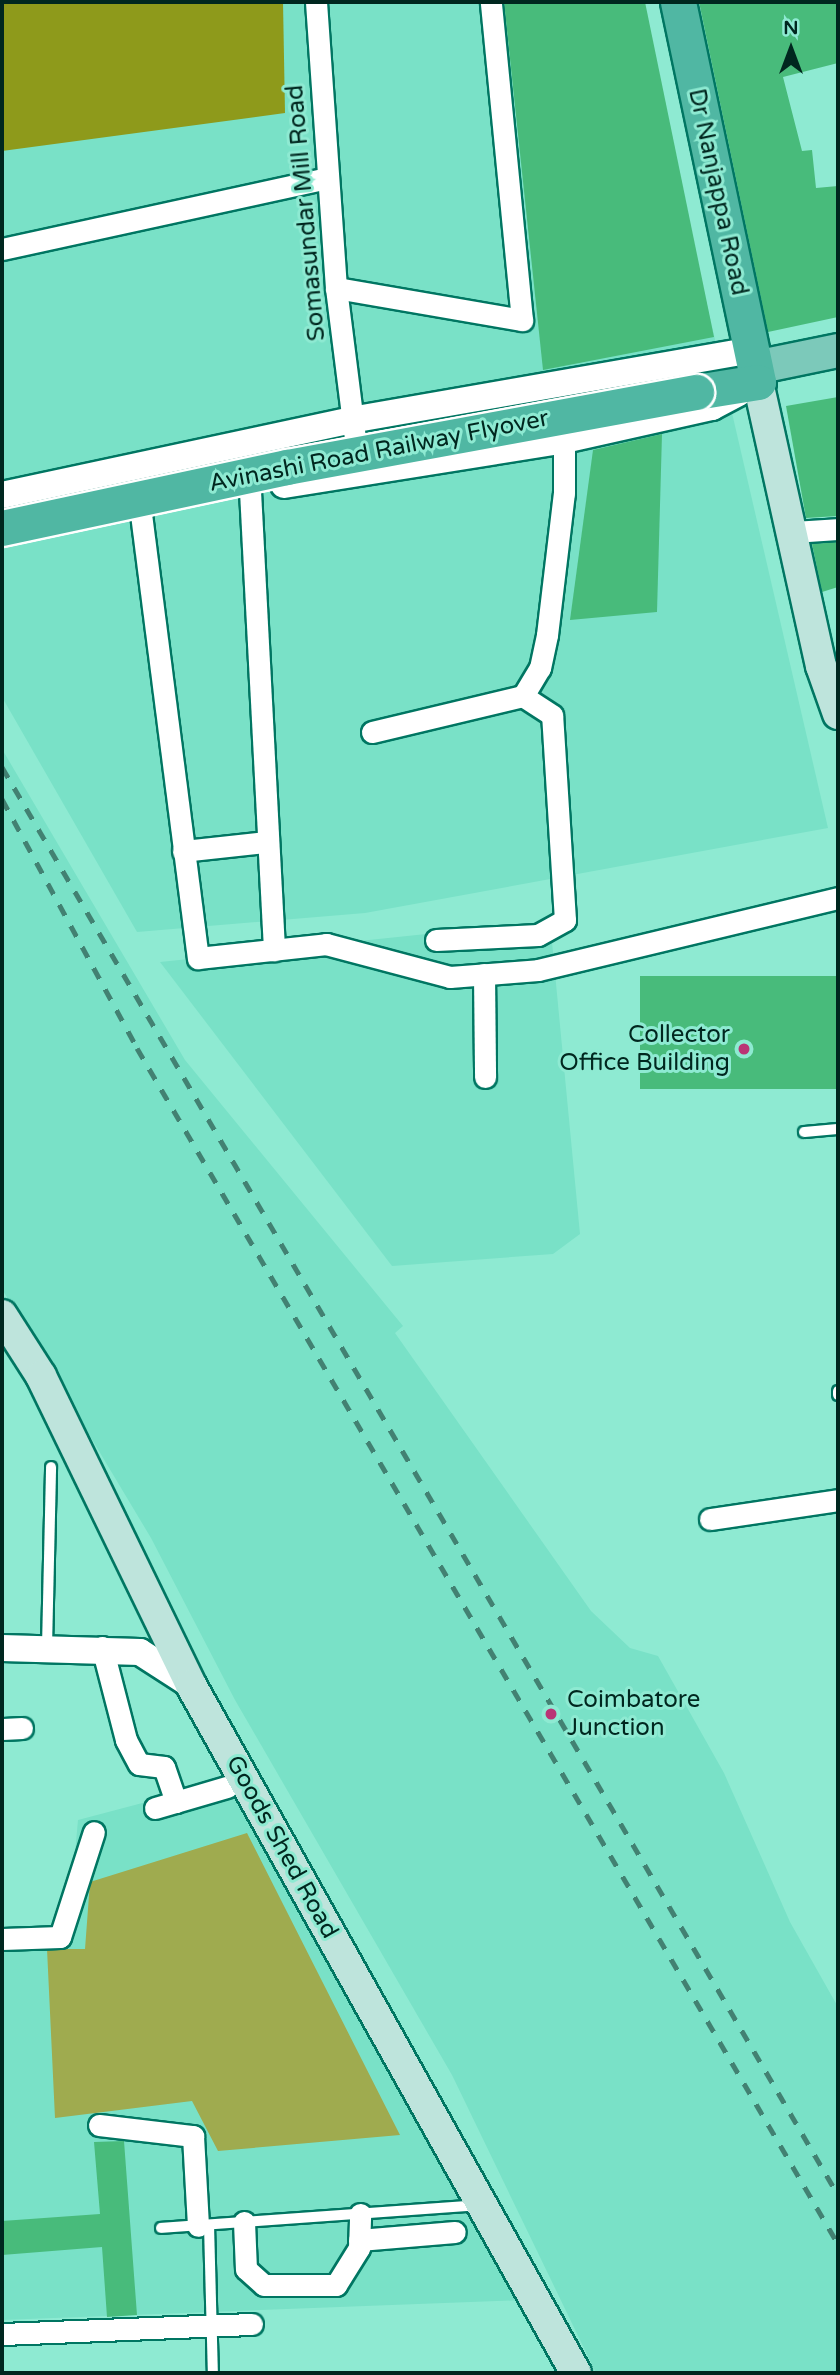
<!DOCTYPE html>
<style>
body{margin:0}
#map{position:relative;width:840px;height:2375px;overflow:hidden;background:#8eead2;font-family:"Varela Round",sans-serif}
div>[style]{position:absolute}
.built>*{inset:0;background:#79e1c7}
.green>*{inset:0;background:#9fab4f}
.forest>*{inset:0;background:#8e9a1b}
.building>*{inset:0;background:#48bb7b;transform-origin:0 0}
.roads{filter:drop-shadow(2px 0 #007662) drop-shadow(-2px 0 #007662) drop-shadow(0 2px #007662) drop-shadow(0 -2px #007662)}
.service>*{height:10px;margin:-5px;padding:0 5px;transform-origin:5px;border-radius:5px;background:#fff}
.minor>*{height:21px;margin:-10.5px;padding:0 10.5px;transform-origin:10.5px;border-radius:10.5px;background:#fff}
.tertiary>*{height:26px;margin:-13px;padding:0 13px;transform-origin:13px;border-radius:13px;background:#fff}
.secondary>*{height:30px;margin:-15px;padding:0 15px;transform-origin:15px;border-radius:15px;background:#bee4dc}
.primary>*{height:33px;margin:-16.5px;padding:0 16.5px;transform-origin:16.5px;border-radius:16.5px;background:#7cc9ba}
.trunk>*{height:35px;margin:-17.5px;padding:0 17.5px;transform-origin:17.5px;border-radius:17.5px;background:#50b7a3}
.rail>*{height:5px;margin-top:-2.5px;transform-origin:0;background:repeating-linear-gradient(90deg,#428172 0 12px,transparent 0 24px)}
.bridges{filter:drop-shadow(2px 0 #fff) drop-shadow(-2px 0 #fff) drop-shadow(0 2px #fff) drop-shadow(0 -2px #fff)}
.trunk-bridge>*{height:35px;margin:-17.5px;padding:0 17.5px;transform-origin:17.5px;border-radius:17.5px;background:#50b7a3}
.dots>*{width:19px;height:19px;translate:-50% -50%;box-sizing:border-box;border:4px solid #8eead2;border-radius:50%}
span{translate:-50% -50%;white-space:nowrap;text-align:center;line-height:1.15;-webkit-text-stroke:6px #8eead2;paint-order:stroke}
.street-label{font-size:24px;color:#00271f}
.poi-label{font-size:24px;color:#00271f}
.right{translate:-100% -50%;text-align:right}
.left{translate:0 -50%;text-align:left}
.frame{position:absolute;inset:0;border:4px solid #00271f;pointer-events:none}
.north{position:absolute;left:756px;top:14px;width:70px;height:70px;-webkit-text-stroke:5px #8eead2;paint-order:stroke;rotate:0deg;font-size:19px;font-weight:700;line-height:28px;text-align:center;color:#00271f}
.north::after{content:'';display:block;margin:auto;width:24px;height:32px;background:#00271f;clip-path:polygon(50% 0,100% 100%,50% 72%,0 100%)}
</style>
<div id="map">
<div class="built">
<i style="clip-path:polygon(198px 2px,637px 2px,828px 828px,365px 913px,137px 932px,2px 697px,2px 67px)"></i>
<i style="clip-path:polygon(2px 749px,185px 1060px,403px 1326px,395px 1333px,591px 1611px,630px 1648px,658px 1656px,724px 1773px,790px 1922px,838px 2007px,838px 2373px,596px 2373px,452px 2075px,235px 1700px,151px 1538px,2px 1289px)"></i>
<i style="clip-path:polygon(550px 921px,580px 1234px,553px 1254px,392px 1266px,160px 962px)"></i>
<i style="clip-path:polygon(237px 1778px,525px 2300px,2px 2320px,2px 1937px,67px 1942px,78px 1820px)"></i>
</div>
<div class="green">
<i style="clip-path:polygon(247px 1833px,400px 2135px,218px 2151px,192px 2101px,55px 2118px,47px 1949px,85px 1949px,90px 1882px)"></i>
</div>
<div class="forest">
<i style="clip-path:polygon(2px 2px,283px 2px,285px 113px,2px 151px)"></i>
</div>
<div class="building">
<i style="clip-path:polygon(504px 2px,645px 2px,714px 337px,543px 370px)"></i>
<i style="clip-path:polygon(699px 2px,838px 2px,838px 63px,783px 77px,802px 151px,812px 150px,816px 188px,838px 186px,838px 317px,768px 332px)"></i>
<i style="clip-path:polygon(838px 397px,838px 516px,806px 518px,786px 406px)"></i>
<i style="clip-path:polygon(662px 434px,657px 612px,570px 620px,593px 450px)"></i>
<i style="clip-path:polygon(838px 542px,838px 587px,822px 592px,812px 544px)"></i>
<i style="left:838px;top:976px;width:113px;height:198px;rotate:90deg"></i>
<i style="clip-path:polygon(124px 2141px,137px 2315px,107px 2317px,102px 2247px,2px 2255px,2px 2221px,100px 2214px,94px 2142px)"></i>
</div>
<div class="roads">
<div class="service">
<i style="left:804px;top:1132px;width:34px;rotate:-5deg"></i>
<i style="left:838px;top:1391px;width:4px;rotate:90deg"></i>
<i style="left:47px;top:1647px;width:180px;rotate:-88.7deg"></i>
<i style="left:209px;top:2225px;width:148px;rotate:88.5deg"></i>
<i style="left:161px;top:2228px;width:319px;rotate:-4.1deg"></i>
</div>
<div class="minor">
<i style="left:316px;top:2px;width:287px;rotate:86deg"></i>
<i style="left:336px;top:288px;width:176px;rotate:82.8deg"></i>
<i style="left:2px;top:249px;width:333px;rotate:-12.3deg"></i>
<i style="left:336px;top:288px;width:189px;rotate:9.8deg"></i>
<i style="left:522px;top:320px;width:320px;rotate:-95.6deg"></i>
<i style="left:250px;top:491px;width:460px;rotate:87deg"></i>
<i style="left:141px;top:514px;width:448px;rotate:82.7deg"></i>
<i style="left:198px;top:958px;width:129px;rotate:-6.2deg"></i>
<i style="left:326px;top:944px;width:128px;rotate:14.9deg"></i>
<i style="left:450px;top:977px;width:88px;rotate:-4.5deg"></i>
<i style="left:538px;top:970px;width:309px;rotate:-13.5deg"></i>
<i style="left:792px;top:532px;width:46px;rotate:-3.7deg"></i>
<i style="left:372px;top:732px;width:155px;rotate:-13.4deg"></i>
<i style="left:523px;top:696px;width:33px;rotate:-59deg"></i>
<i style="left:540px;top:668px;width:34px;rotate:-78deg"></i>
<i style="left:547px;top:635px;width:143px;rotate:-83.2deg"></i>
<i style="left:564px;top:493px;width:53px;rotate:-90deg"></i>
<i style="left:183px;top:851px;width:83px;rotate:-6.2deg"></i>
<i style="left:436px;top:940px;width:102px;rotate:-2.8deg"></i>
<i style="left:538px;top:935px;width:31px;rotate:-29deg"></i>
<i style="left:565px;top:920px;width:205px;rotate:-93.6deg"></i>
<i style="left:552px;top:715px;width:35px;rotate:-147deg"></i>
<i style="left:484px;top:974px;width:103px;rotate:89.4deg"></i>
<i style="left:710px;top:1519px;width:129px;rotate:-8.4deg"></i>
<i style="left:102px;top:1647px;width:96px;rotate:75.5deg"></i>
<i style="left:126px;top:1740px;width:27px;rotate:62deg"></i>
<i style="left:139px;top:1764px;width:25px;rotate:7deg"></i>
<i style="left:164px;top:1767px;width:37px;rotate:71deg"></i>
<i style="left:2px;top:1729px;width:20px;rotate:-3deg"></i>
<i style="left:155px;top:1808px;width:75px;rotate:-16.3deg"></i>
<i style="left:2px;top:1939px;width:58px;rotate:-2deg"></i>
<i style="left:60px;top:1937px;width:110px;rotate:-72.1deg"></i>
<i style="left:99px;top:2125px;width:95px;rotate:6.7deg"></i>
<i style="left:193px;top:2136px;width:90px;rotate:86.8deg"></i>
<i style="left:244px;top:2222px;width:47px;rotate:87.6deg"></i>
<i style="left:246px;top:2269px;width:24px;rotate:42deg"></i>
<i style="left:264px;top:2285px;width:72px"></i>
<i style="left:336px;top:2285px;width:44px;rotate:-58.1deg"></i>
<i style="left:359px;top:2248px;width:34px;rotate:-88deg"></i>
<i style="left:359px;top:2240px;width:96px;rotate:-4.8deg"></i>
<i style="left:2px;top:2334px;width:250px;rotate:-2.3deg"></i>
</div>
<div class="tertiary">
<i style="left:284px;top:485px;width:284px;rotate:-9.1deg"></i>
<i style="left:564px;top:440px;width:152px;rotate:-12.6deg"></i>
<i style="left:712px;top:407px;width:30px;rotate:-28deg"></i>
<i style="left:2px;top:495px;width:357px;rotate:-12.1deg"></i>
<i style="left:351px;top:420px;width:406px;rotate:-9.9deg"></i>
<i style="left:2px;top:1648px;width:138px;rotate:1.7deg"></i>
<i style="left:140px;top:1652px;width:61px;rotate:32.9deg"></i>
</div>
<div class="secondary">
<i style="left:758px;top:382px;width:291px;rotate:77.5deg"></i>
<i style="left:821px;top:666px;width:51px;rotate:70.5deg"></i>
<i style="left:2px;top:1315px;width:72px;rotate:57.4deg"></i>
<i style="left:41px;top:1376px;width:343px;rotate:64.1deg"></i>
<i style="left:191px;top:1685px;width:788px;rotate:60.77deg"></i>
</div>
<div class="primary">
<i style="left:755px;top:367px;width:85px;rotate:-11.6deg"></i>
</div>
<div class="trunk">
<i style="left:678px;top:2px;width:388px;rotate:78.1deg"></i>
<i style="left:758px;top:382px;width:63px;rotate:170.8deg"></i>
</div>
</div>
<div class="rail">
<i style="left:2px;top:767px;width:1655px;rotate:59.65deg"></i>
<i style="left:2px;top:799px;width:283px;rotate:61.5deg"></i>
<i style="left:137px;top:1048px;width:1386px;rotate:59.62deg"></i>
</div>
<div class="bridges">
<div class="trunk-bridge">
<i style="left:2px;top:528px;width:291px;rotate:-12.1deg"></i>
<i style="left:287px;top:467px;width:416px;rotate:-10.4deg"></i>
</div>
</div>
<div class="dots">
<i style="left:744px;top:1049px;background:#ba3475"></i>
<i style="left:551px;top:1714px;background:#ba3475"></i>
</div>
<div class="street-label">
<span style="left:718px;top:192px;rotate:78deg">Dr Nanjappa Road</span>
<span style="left:306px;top:213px;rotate:-95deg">Somasundar Mill Road</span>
<span style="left:379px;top:451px;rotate:-11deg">Avinashi Road Railway Flyover</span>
<span style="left:282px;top:1847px;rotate:61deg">Goods Shed Road</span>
</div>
<div class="poi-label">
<span class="right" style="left:730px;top:1049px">Collector<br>Office Building</span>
<span class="left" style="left:567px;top:1714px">Coimbatore<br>Junction</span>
</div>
<div class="frame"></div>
<div class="north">N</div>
</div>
